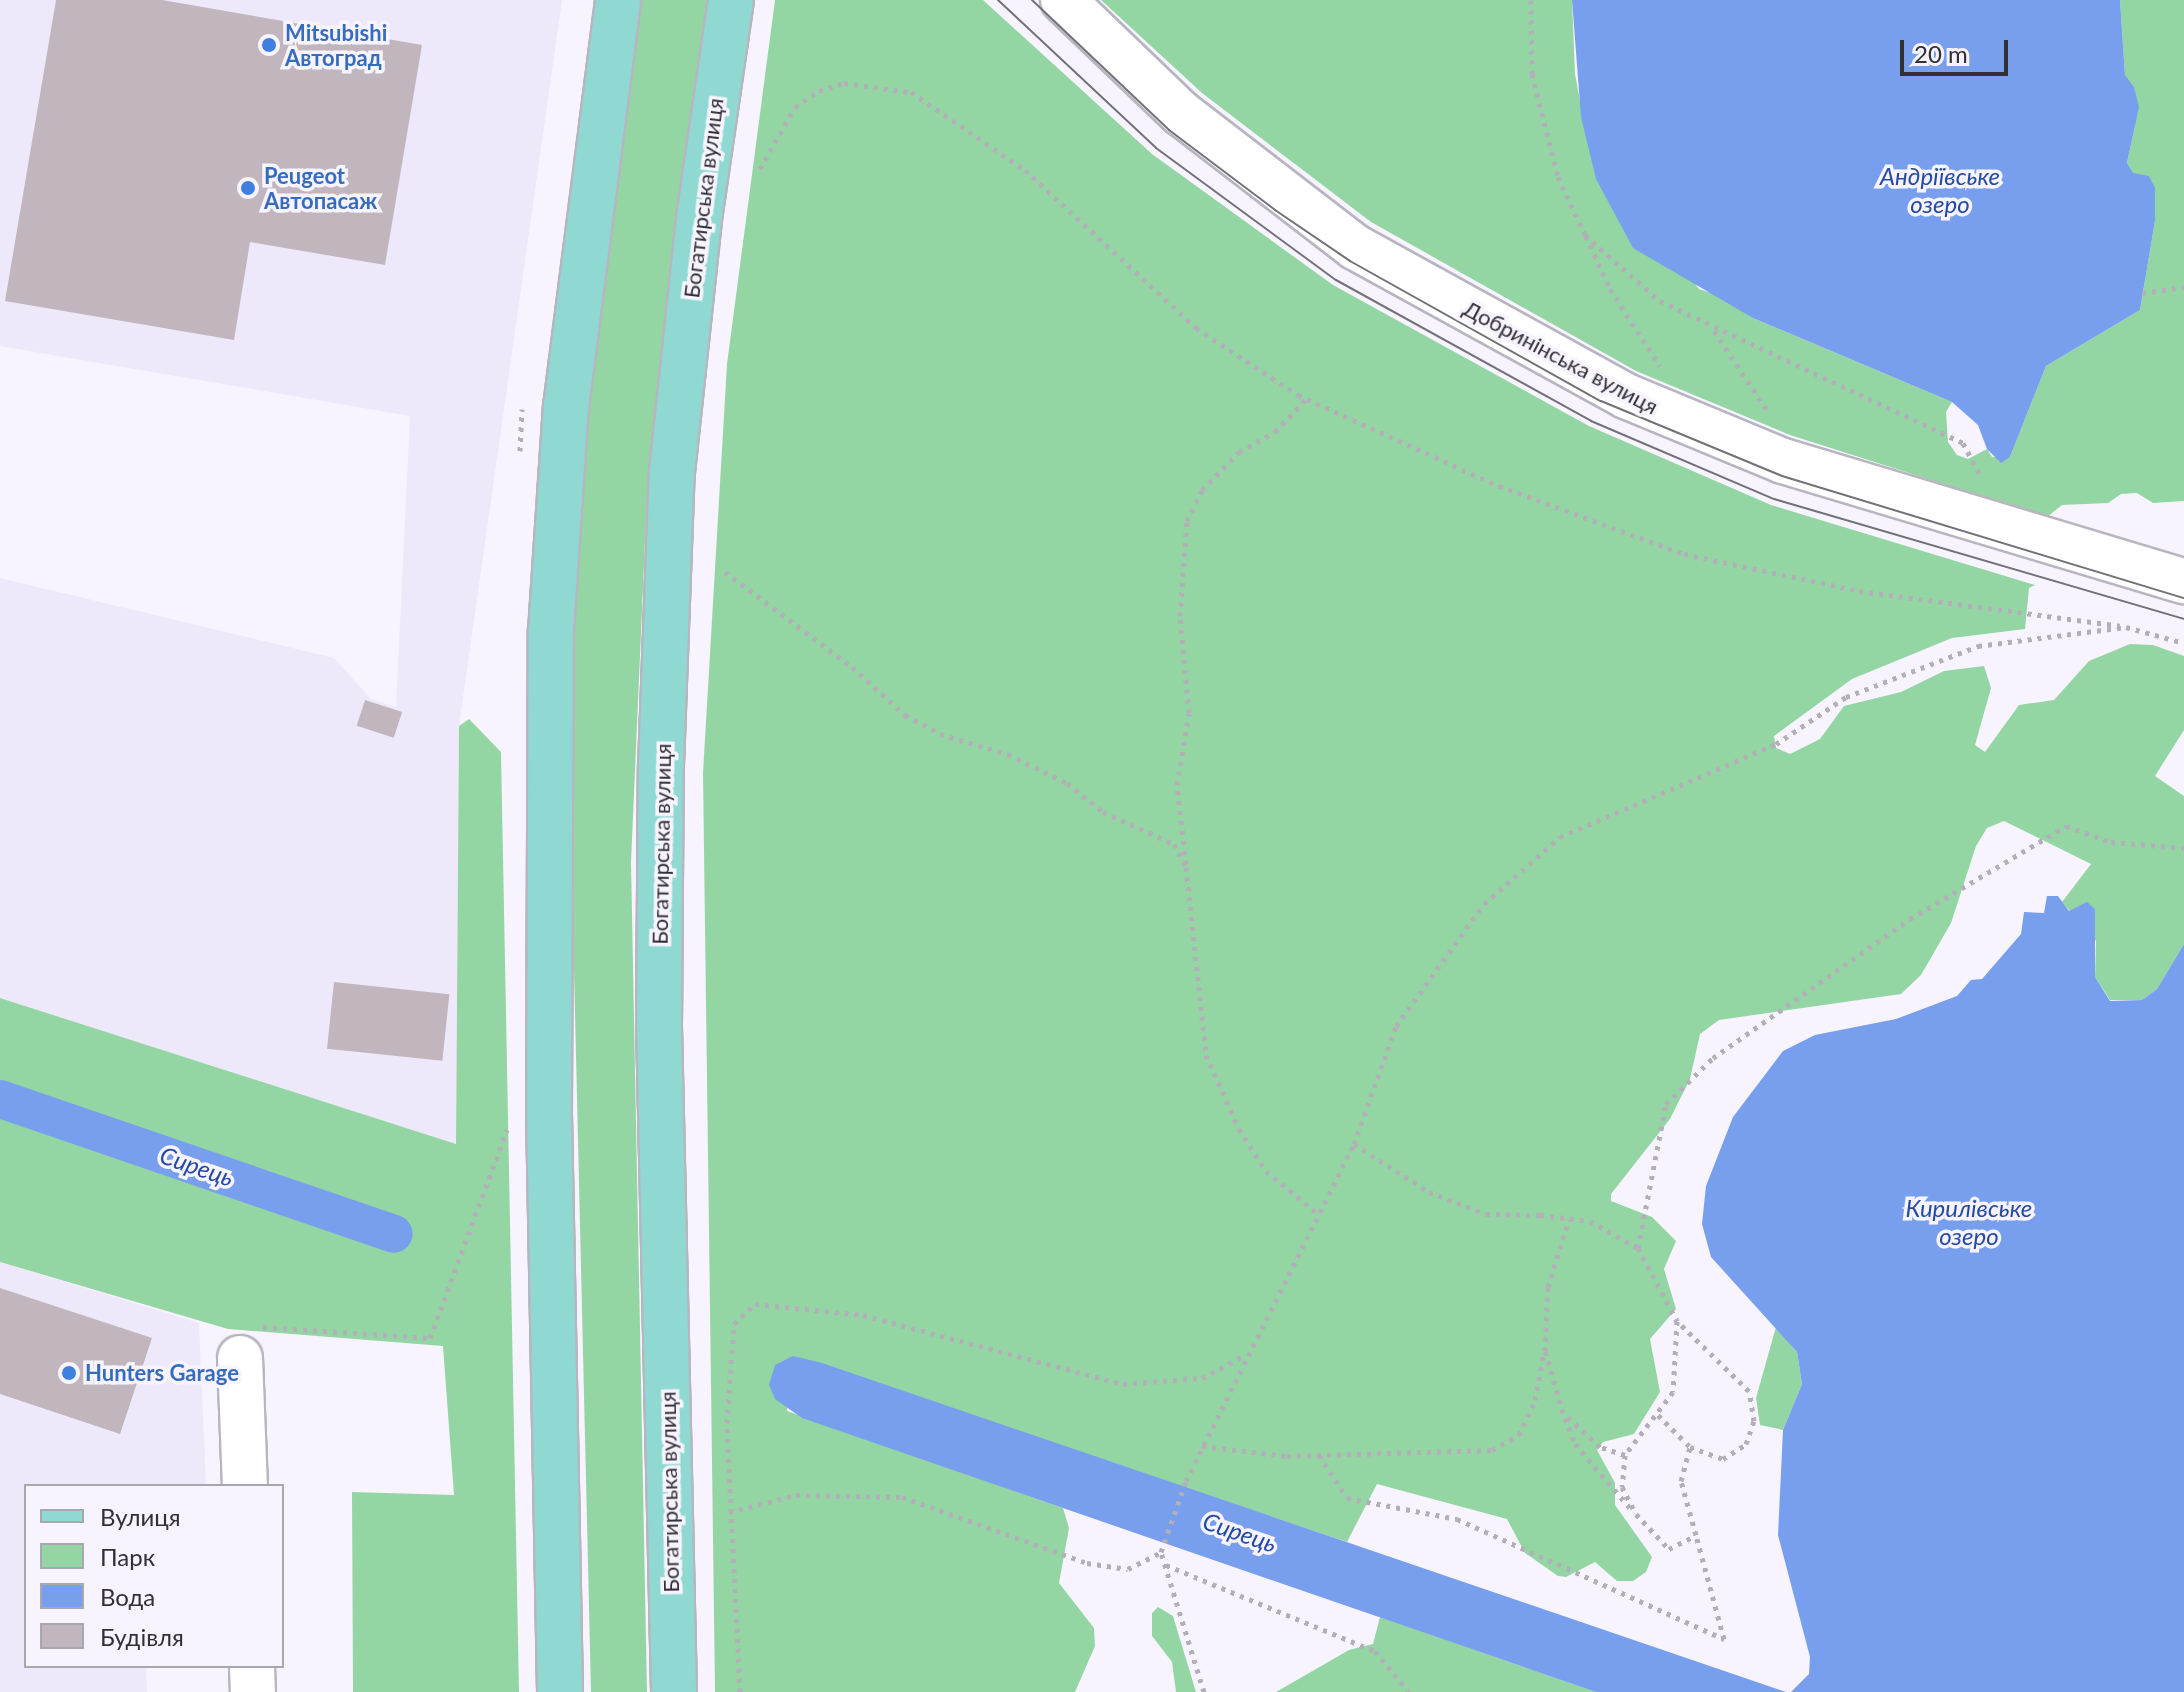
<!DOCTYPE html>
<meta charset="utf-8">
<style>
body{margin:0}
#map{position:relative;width:2184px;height:1692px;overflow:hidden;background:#f7f4ff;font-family:Lato,sans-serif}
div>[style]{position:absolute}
.built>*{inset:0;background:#eee8fb}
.green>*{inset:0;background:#94d6a3}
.water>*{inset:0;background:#789fed}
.canal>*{height:38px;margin:-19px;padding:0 19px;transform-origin:19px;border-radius:19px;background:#789fed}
.building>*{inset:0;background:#c1b6bd;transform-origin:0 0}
.path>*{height:5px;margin-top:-2.5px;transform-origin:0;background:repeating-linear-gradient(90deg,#b2afb8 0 4px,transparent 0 10px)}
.roads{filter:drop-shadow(2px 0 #b8b5c0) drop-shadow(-2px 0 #b8b5c0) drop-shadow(0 2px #b8b5c0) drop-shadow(0 -2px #b8b5c0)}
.minor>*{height:44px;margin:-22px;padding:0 22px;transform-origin:22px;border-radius:22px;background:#fff}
.major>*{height:44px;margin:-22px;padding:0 22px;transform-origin:22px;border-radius:22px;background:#90d8d2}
.tram>*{height:2px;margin:-1px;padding:0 1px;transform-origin:1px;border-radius:1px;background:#727178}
.dots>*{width:22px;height:22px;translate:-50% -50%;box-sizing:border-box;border:4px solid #f7f4ff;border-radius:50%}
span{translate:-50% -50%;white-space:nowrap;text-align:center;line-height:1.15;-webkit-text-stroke:7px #f7f4ff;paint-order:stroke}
.shop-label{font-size:22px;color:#366cbe;font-weight:700}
.left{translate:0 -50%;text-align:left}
.street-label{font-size:22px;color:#313035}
.water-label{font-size:24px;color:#234ba6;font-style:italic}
.legend{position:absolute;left:24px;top:1484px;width:260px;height:184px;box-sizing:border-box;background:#f7f4ff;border:2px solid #a8a6ae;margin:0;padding:10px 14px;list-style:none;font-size:24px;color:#313035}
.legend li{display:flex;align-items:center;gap:16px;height:40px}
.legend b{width:40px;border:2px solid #a8a6ae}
.scale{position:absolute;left:1900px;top:40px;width:108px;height:36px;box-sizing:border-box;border:4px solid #313035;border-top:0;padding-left:10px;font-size:24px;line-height:28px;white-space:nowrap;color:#313035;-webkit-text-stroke:6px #f7f4ff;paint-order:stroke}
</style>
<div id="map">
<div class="built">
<i style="clip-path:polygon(0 0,562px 0,459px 726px,456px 1144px,0 998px,0 578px,334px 658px,371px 699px,396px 707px,410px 416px,0 346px)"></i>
<i style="clip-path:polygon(0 1262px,199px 1323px,206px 1486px,26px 1486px,26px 1666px,146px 1666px,147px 1692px,0 1692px)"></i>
</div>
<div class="green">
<i style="clip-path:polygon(642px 0,709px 0,648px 473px,631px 862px,647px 1692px,591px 1692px,569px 759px,579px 484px,609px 195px)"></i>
<i style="clip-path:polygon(775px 0,983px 0,1152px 154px,1333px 285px,1589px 426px,1771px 505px,2035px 585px,2029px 588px,2025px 629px,1952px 638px,1852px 679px,1774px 736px,1776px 748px,1790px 754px,1820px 739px,1844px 706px,1901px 692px,1944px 671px,1984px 666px,1991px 688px,1975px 745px,1985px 752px,2019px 705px,2054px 700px,2089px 661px,2130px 644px,2153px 645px,2184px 656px,2184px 730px,2155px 776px,2184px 796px,2184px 944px,2157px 989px,2142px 1000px,2110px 1000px,2095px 977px,2096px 941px,2062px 902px,2091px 864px,2004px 821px,1987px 828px,1976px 846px,1951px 923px,1921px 975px,1901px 994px,1719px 1020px,1700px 1034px,1690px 1079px,1670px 1119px,1611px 1194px,1611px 1201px,1652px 1217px,1676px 1241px,1664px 1269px,1676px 1309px,1650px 1339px,1660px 1392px,1634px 1434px,1603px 1442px,1597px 1450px,1615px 1483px,1615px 1505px,1652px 1557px,1646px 1572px,1633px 1581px,1617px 1581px,1595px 1562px,1566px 1577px,1558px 1576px,1525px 1553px,1507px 1519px,1377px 1484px,1347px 1542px,793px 1356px,787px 1411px,1063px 1508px,1069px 1528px,1059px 1583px,1094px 1628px,1095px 1646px,1075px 1692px,715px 1692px,703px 773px,727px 364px)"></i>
<i style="clip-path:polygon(1101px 0,1572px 0,1575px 74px,1587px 139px,1699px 289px,1727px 298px,1753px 318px,1952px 402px,1946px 412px,1948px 442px,1957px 455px,1968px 459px,1987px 449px,1992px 457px,2010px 457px,2046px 366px,2140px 310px,2155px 221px,2127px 163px,2135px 125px,2134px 87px,2125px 76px,2120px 0,2184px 0,2184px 501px,2153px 503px,2137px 493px,2121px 494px,2108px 503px,2062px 505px,2047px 517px,1790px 435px,1636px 371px,1371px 222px,1202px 93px)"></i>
<i style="clip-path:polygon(469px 719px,501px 752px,519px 1692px,353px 1692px,352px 1492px,454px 1495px,443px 1346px,228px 1329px,0 1262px,0 998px,456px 1144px,459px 726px)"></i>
<i style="clip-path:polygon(1776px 1327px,1797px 1352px,1802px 1384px,1783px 1430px,1760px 1425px,1756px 1398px)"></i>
<i style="clip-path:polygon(1158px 1607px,1173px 1616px,1196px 1692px,1176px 1692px,1172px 1662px,1152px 1636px,1152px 1613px)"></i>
<i style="clip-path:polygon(1380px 1617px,1596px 1692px,1276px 1692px,1349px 1650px,1373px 1644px)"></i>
</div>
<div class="water">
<i style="clip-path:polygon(1572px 0,2120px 0,2125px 75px,2134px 87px,2139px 107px,2127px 163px,2133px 173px,2149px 176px,2155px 188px,2155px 221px,2140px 310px,2046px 366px,2010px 457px,2001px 463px,1987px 449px,1978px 425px,1952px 402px,1753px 318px,1633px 248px,1596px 179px,1581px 117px)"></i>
<i style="clip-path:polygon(2047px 896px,2058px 896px,2069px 911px,2087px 902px,2095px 909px,2095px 977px,2110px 1001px,2142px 1000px,2157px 989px,2184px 944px,2184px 1692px,1791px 1692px,1809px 1674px,1810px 1657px,1778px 1535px,1783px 1430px,1802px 1384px,1797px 1352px,1711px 1257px,1702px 1224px,1706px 1186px,1733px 1117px,1783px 1051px,1815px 1035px,1896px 1019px,1957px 996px,1971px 980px,1982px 979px,2021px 934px,2024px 912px,2044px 913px)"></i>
<i style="clip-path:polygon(793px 1356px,822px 1363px,1786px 1692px,1596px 1692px,802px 1418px,775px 1399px,769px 1385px,775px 1365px)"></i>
</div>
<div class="canal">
<i style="left:0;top:1099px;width:416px;rotate:18.9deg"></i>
</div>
<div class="building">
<i style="clip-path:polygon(56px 0,162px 0,422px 45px,385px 265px,250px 242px,234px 340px,5px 301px)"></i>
<i style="left:365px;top:700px;width:39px;height:27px;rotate:18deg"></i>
<i style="left:334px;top:982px;width:116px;height:67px;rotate:6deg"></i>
<i style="clip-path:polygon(0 1288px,152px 1338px,120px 1434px,0 1394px)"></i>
</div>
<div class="path">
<i style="left:1531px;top:0;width:74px;rotate:89.2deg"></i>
<i style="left:1532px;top:74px;width:106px;rotate:75.8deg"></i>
<i style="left:1558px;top:177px;width:64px;rotate:65deg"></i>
<i style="left:1585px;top:235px;width:100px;rotate:41.3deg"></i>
<i style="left:1660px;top:301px;width:335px;rotate:25.1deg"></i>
<i style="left:1963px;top:443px;width:40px;rotate:62deg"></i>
<i style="left:760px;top:169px;width:71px;rotate:-60.6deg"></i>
<i style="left:795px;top:107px;width:29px;rotate:-34deg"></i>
<i style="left:819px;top:91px;width:26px;rotate:-18deg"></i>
<i style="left:844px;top:83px;width:68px;rotate:7.7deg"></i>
<i style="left:911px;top:92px;width:138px;rotate:34.4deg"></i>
<i style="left:1025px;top:170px;width:233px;rotate:42.7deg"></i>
<i style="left:1196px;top:328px;width:122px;rotate:33.3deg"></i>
<i style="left:1298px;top:395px;width:221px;rotate:24.4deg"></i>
<i style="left:1499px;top:486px;width:197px;rotate:20.2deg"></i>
<i style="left:1684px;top:554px;width:179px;rotate:11.9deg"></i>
<i style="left:1859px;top:591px;width:263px;rotate:7.6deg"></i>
<i style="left:1586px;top:236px;width:58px;rotate:65.6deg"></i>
<i style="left:1610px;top:289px;width:92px;rotate:57deg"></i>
<i style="left:2142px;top:293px;width:42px;rotate:-8.1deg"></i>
<i style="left:1714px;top:331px;width:94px;rotate:56.3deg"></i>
<i style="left:520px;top:451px;width:42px;rotate:-87.3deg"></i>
<i style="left:725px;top:572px;width:159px;rotate:36.8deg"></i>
<i style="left:852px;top:667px;width:72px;rotate:42.2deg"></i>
<i style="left:905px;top:715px;width:40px;rotate:28deg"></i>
<i style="left:940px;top:734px;width:71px;rotate:16.4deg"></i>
<i style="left:1008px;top:754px;width:66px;rotate:26.2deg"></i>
<i style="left:1067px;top:783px;width:46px;rotate:38.9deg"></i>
<i style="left:1103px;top:812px;width:78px;rotate:24.3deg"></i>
<i style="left:1174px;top:844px;width:26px;rotate:62deg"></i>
<i style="left:1186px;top:867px;width:189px;rotate:83.9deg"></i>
<i style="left:1206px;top:1055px;width:81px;rotate:66deg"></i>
<i style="left:1239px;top:1129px;width:50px;rotate:57.3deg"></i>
<i style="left:1266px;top:1171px;width:66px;rotate:39.5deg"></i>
<i style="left:1186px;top:864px;width:80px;rotate:-96.5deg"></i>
<i style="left:1177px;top:785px;width:73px;rotate:-80.5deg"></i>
<i style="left:1189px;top:713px;width:97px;rotate:-95.3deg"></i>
<i style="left:1180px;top:616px;width:95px;rotate:-85.8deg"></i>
<i style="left:1187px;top:521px;width:34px;rotate:-64deg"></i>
<i style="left:1202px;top:490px;width:53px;rotate:-45.8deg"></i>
<i style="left:1239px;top:452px;width:41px;rotate:-29.1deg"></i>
<i style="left:1275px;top:432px;width:45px;rotate:-46.8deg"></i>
<i style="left:1354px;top:1144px;width:89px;rotate:32.6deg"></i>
<i style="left:1429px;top:1192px;width:61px;rotate:21.1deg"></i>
<i style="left:1486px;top:1214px;width:54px;rotate:1.1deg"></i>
<i style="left:1540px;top:1215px;width:50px;rotate:6.8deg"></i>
<i style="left:1590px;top:1221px;width:55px;rotate:29.4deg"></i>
<i style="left:1638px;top:1248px;width:83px;rotate:61.9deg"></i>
<i style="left:1677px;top:1321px;width:71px;rotate:93.2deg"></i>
<i style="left:1673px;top:1392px;width:79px;rotate:127.3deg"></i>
<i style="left:1625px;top:1455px;width:26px;rotate:-162deg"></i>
<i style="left:1600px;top:1447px;width:50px;rotate:-137.4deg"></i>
<i style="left:1563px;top:1413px;width:65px;rotate:-106.2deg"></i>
<i style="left:1545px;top:1351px;width:64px;rotate:-87.3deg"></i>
<i style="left:1548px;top:1287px;width:71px;rotate:-72.8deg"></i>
<i style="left:1638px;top:1248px;width:147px;rotate:-79deg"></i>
<i style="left:1666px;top:1104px;width:66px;rotate:-44.4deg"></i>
<i style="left:1713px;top:1058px;width:241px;rotate:-35.2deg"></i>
<i style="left:1910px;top:919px;width:182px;rotate:-30.8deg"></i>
<i style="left:2066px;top:826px;width:48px;rotate:19.6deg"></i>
<i style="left:2111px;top:842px;width:73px;rotate:4.7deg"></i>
<i style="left:263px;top:1327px;width:167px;rotate:3.8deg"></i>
<i style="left:430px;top:1338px;width:222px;rotate:-69.7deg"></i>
<i style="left:1658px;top:1415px;width:45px;rotate:45deg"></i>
<i style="left:1690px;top:1447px;width:35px;rotate:20deg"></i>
<i style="left:1723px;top:1459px;width:27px;rotate:-33deg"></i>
<i style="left:1746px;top:1444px;width:24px;rotate:-71deg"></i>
<i style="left:1754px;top:1421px;width:30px;rotate:-99deg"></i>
<i style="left:1749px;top:1391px;width:99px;rotate:-135.8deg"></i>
<i style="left:1565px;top:1418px;width:28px;rotate:69deg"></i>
<i style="left:1575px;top:1444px;width:86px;rotate:49.3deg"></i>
<i style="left:1202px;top:1446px;width:86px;rotate:6.7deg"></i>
<i style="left:1287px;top:1456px;width:205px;rotate:-1.7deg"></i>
<i style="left:1492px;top:1450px;width:31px;rotate:-29deg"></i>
<i style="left:1519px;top:1435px;width:38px;rotate:-65deg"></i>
<i style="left:1535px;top:1400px;width:49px;rotate:-79.4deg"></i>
<i style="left:1319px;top:1455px;width:51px;rotate:56.9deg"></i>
<i style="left:1347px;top:1498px;width:112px;rotate:10.8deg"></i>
<i style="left:1457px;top:1519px;width:293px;rotate:24.2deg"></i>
<i style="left:1724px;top:1639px;width:108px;rotate:-105.1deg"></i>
<i style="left:1625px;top:1455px;width:32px;rotate:95deg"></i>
<i style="left:1622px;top:1487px;width:30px;rotate:63deg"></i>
<i style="left:1636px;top:1514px;width:48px;rotate:46.7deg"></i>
<i style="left:1669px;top:1549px;width:30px;rotate:-27deg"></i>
<i style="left:1696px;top:1535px;width:56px;rotate:-105.5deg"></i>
<i style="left:1681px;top:1481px;width:35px;rotate:-75deg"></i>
<i style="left:729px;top:1512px;width:69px;rotate:-14.2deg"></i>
<i style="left:796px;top:1495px;width:106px;rotate:1.1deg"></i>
<i style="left:902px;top:1497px;width:196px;rotate:19.6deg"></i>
<i style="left:1087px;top:1563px;width:41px;rotate:8.3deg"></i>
<i style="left:1128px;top:1569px;width:37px;rotate:-27deg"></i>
<i style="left:1166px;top:1565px;width:226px;rotate:22.4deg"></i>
<i style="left:1375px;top:1651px;width:53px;rotate:50.3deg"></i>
<i style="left:740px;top:1692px;width:269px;rotate:-92.8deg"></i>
<i style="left:727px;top:1423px;width:99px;rotate:-86deg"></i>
<i style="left:734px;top:1324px;width:29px;rotate:-44deg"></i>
<i style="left:755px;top:1304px;width:109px;rotate:5.8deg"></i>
<i style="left:863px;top:1315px;width:269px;rotate:14.9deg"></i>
<i style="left:1123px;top:1384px;width:79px;rotate:-4.3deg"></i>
<i style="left:1202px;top:1378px;width:49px;rotate:-28.1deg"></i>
<i style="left:1204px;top:1692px;width:146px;rotate:-107.1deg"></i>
<i style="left:1161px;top:1552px;width:75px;rotate:-70.6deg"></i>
<i style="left:1186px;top:1481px;width:377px;rotate:-63.5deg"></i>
<i style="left:1354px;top:1144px;width:125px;rotate:-70.4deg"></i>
<i style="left:1396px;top:1026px;width:150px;rotate:-54.2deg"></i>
<i style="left:1484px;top:904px;width:101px;rotate:-41.4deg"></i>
<i style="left:1560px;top:837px;width:235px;rotate:-23.3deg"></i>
<i style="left:1776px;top:744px;width:84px;rotate:-33.9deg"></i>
<i style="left:1846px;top:697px;width:142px;rotate:-21.1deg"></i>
<i style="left:1978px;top:646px;width:149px;rotate:-7.3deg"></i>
<i style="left:2126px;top:627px;width:60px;rotate:15.4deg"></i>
</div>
<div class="roads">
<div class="minor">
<i style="left:1063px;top:0;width:163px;rotate:43.8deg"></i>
<i style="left:1181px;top:113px;width:220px;rotate:37.6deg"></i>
<i style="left:1355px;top:247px;width:309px;rotate:28.8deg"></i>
<i style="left:1626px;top:396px;width:170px;rotate:22.5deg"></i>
<i style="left:1783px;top:461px;width:419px;rotate:16.7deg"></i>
<i style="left:240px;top:1358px;width:128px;rotate:87.8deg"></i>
<i style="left:252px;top:1666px;width:26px;rotate:88deg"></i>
</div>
<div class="major">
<i style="left:560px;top:1692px;width:578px;rotate:-91.09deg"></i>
<i style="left:549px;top:1114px;width:483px;rotate:-89.8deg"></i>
<i style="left:551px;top:631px;width:225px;rotate:-86.2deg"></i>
<i style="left:566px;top:407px;width:410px;rotate:-82.7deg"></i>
<i style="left:674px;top:1692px;width:664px;rotate:-91.29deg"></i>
<i style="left:659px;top:1028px;width:262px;rotate:-89.6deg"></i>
<i style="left:661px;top:766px;width:294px;rotate:-87.9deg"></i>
<i style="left:672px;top:472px;width:262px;rotate:-83.9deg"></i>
<i style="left:700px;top:212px;width:214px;rotate:-81.7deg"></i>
</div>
</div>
<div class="tram">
<i style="left:998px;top:0;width:216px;rotate:43.1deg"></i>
<i style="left:1156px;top:148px;width:223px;rotate:36.3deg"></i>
<i style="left:1336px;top:280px;width:291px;rotate:28.9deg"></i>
<i style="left:1591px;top:421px;width:199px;rotate:23.1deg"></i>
<i style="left:1774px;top:499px;width:427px;rotate:16.3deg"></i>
<i style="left:1032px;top:0;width:189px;rotate:43.5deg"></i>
<i style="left:1169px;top:130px;width:133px;rotate:37deg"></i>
<i style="left:1275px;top:210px;width:91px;rotate:34.2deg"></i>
<i style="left:1350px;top:261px;width:287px;rotate:29.2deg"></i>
<i style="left:1601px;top:401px;width:196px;rotate:22.5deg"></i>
<i style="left:1782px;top:476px;width:420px;rotate:16.9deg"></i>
</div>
<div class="dots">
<i style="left:269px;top:45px;background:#3f7fe0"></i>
<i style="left:248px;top:188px;background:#3f7fe0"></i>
<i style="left:69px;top:1373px;background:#3f7fe0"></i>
</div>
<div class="shop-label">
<span class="left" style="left:285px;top:45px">Mitsubishi<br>Автоград</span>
<span class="left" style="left:264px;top:188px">Peugeot<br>Автопасаж</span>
<span class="left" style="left:85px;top:1373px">Hunters Garage</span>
</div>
<div class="street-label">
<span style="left:703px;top:198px;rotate:-83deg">Богатирська вулиця</span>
<span style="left:1561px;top:357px;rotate:28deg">Добринінська вулиця</span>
<span style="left:661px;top:844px;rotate:-89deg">Богатирська вулиця</span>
<span style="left:669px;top:1492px;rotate:-91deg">Богатирська вулиця</span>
</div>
<div class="water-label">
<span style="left:1940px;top:190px">Андріївське<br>озеро</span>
<span style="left:197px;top:1166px;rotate:19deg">Сирець</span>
<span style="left:1969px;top:1222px">Кирилівське<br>озеро</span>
<span style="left:1240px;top:1532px;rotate:19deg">Сирець</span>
</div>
<ul class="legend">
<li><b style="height:10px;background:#90d8d2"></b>Вулиця</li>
<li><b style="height:22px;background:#94d6a3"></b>Парк</li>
<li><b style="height:22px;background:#789fed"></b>Вода</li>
<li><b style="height:22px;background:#c1b6bd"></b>Будівля</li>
</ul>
<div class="scale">20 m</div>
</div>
